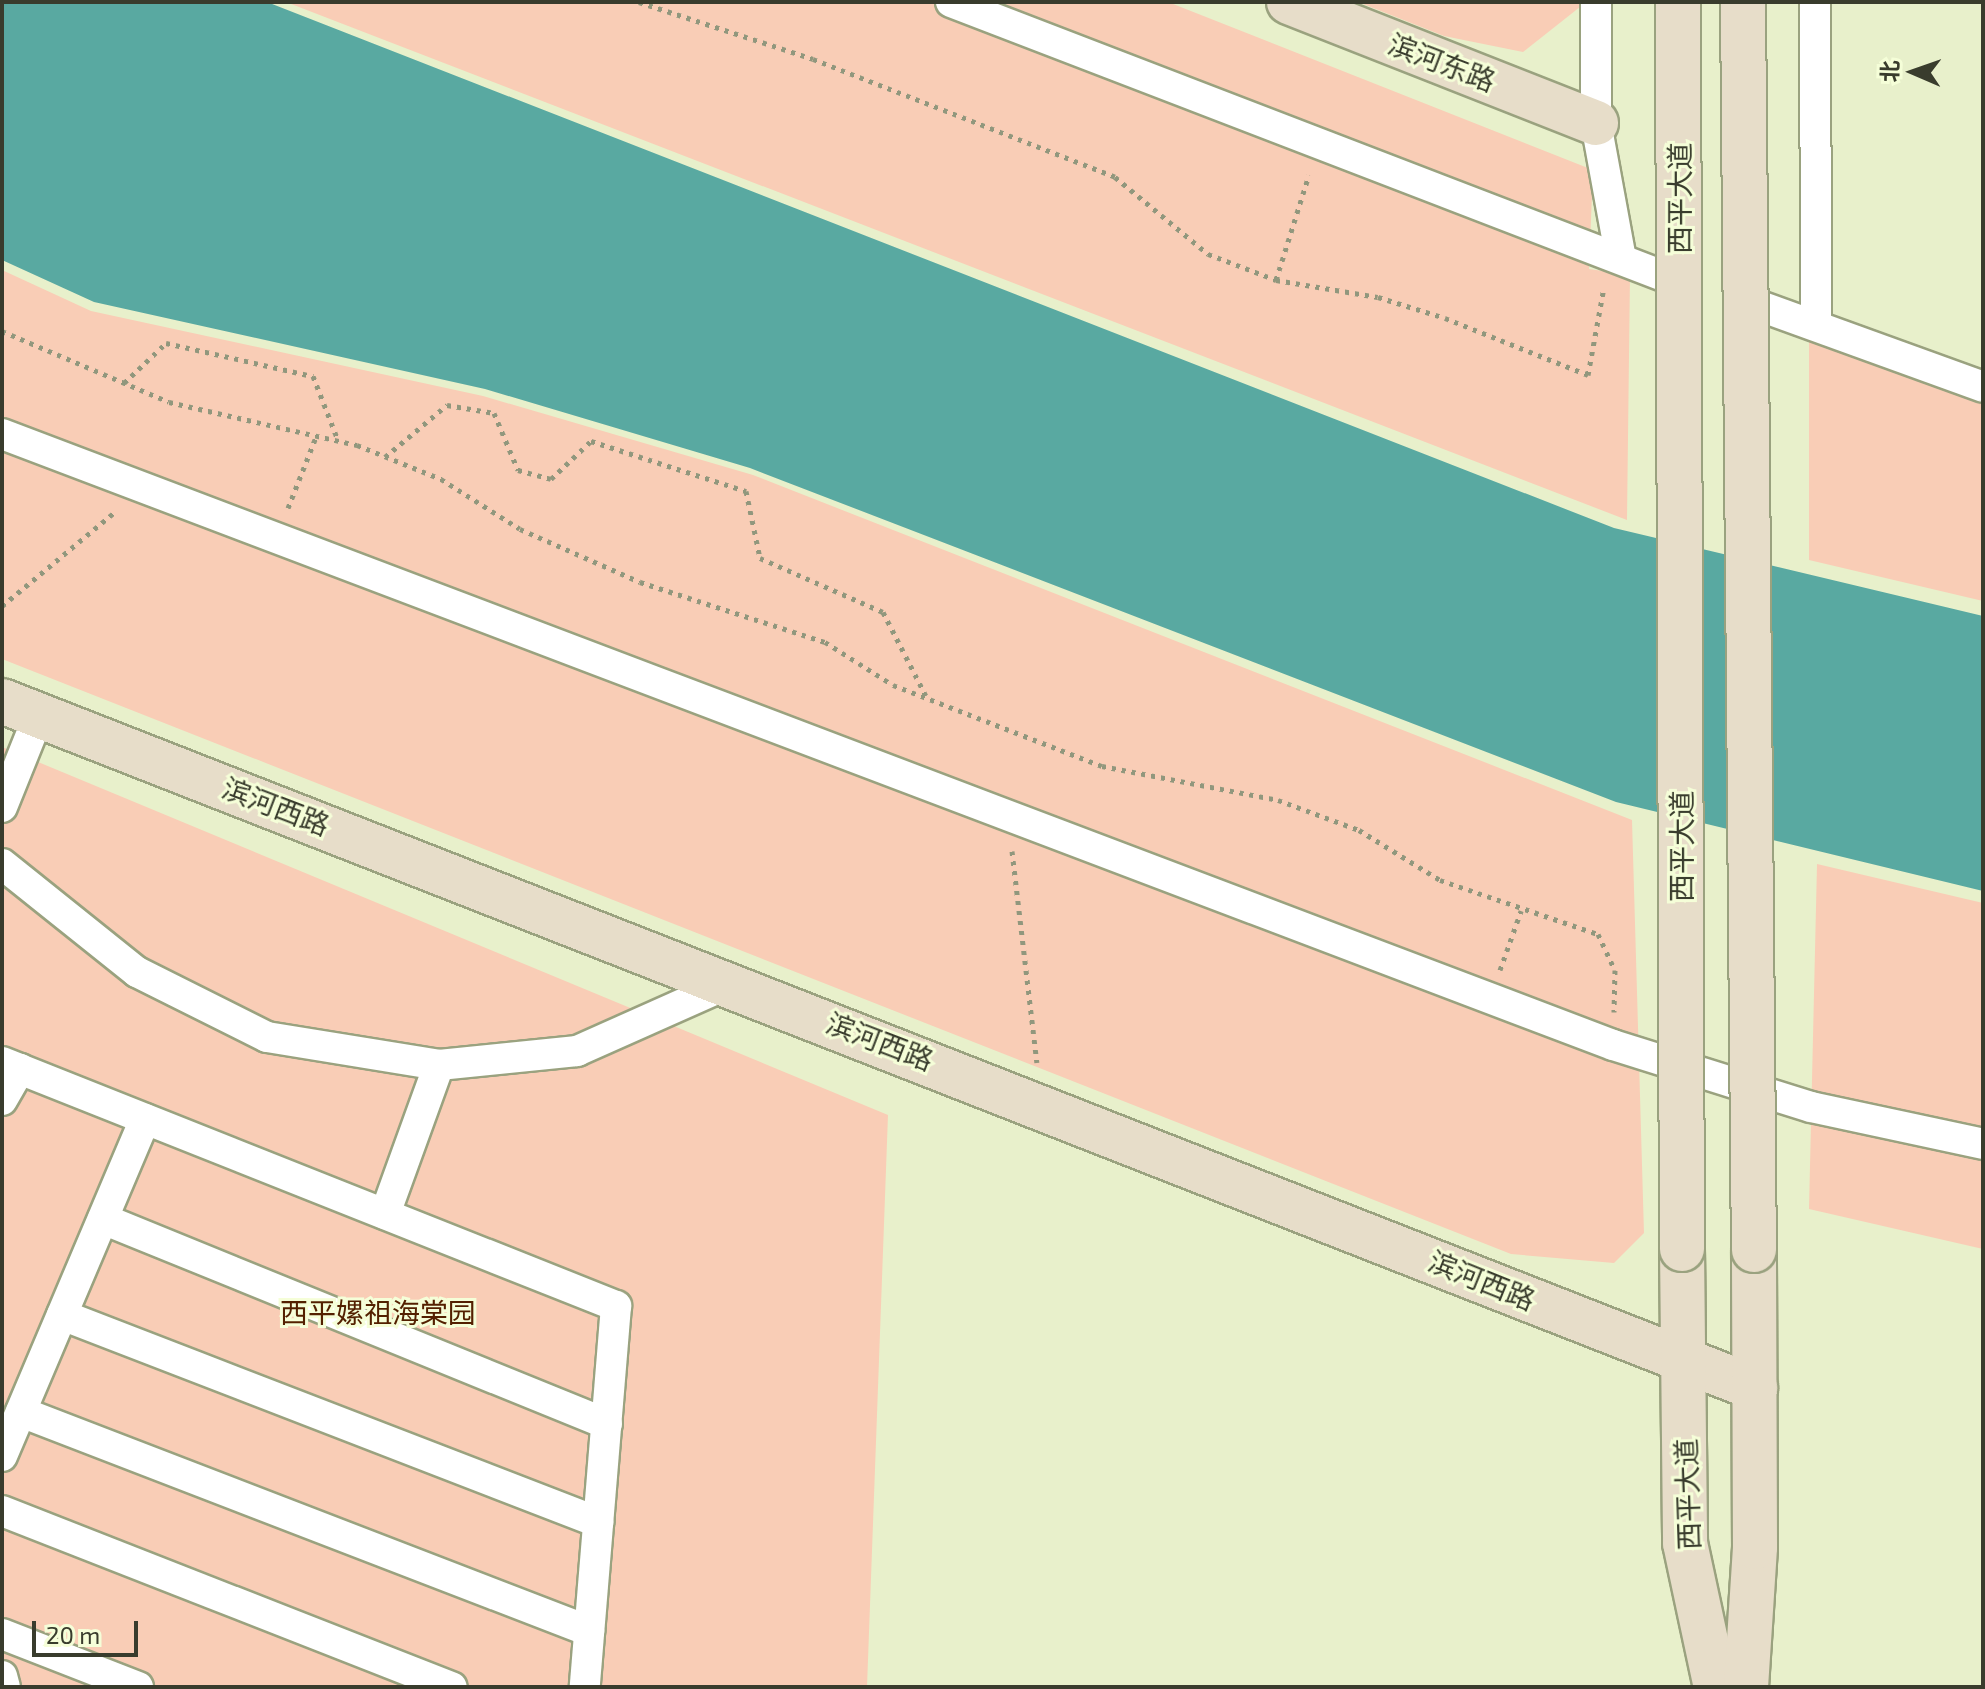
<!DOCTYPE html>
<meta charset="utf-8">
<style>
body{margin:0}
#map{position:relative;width:1985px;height:1689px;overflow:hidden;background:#e8f0cb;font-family:"Exo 2","Noto Sans SC",sans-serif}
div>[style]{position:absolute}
.green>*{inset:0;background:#f9cdb6}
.water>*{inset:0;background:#59a9a1}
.path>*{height:5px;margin-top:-2.5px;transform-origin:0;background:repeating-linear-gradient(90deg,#91977d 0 4px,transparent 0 10px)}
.roads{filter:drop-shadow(2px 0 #9aa27f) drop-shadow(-2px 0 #9aa27f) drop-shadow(0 2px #9aa27f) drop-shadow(0 -2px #9aa27f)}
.street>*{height:30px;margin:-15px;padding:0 15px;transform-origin:15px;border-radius:15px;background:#fff}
.secondary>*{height:44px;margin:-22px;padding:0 22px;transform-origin:22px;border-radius:22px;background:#e7ddc9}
.bridges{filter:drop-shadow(2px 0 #9aa27f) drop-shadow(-2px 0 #9aa27f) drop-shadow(0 2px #9aa27f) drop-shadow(0 -2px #9aa27f)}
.secondary-bridge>*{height:44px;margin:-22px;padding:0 22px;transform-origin:22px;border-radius:22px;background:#e7ddc9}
span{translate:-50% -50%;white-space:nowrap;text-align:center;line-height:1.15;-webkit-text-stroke:6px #f5fed8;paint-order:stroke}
.street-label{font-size:28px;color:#393c2d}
.park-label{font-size:28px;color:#532000}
.frame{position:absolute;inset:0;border:4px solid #393c2d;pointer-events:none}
.north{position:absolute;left:1873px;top:32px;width:80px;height:80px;-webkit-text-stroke:6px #f5fed8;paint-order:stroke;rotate:272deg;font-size:22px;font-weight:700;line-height:32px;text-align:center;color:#393c2d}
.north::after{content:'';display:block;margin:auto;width:28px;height:36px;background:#393c2d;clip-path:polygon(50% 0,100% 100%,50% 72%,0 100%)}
.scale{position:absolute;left:32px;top:1621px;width:106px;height:36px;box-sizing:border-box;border:4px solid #393c2d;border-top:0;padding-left:10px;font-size:24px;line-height:28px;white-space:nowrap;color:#393c2d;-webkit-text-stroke:6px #f5fed8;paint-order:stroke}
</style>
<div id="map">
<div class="green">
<i style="clip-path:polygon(286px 2px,1168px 2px,1593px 170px,1589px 269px,1630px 275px,1627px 520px)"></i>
<i style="clip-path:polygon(1358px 2px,1585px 2px,1585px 3px,1523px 52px,1444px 36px)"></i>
<i style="clip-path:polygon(2px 270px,91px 311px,483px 396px,753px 475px,1632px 820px,1644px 1233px,1614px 1263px,1511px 1254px,2px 659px)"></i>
<i style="clip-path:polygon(1809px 337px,1983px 401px,1983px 601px,1809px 560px)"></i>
<i style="clip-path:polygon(2px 747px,888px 1115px,867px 1687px,2px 1687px)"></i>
<i style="clip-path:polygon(1817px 864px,1983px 903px,1983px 1249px,1809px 1209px)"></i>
</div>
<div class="water">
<i style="clip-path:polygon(2px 2px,267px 2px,1614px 528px,1983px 616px,1983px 891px,1616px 802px,750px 468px,485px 389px,94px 302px,2px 260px)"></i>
</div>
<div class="path">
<i style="left:639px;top:2px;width:183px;rotate:18.1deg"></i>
<i style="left:813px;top:59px;width:324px;rotate:21.3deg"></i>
<i style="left:1115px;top:177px;width:121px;rotate:39.6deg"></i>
<i style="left:1208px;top:254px;width:73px;rotate:20.9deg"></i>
<i style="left:1276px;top:280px;width:103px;rotate:9.5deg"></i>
<i style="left:1378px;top:297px;width:70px;rotate:17.4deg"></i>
<i style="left:1445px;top:318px;width:154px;rotate:21.7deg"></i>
<i style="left:1588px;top:375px;width:89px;rotate:-79.7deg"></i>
<i style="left:1276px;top:280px;width:110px;rotate:-72.6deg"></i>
<i style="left:2px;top:331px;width:181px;rotate:23deg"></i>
<i style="left:169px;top:402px;width:193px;rotate:12.9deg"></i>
<i style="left:357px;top:445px;width:91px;rotate:22deg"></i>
<i style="left:441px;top:479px;width:93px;rotate:32.3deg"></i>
<i style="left:520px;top:529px;width:131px;rotate:23.8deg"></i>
<i style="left:640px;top:582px;width:194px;rotate:18deg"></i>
<i style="left:825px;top:642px;width:80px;rotate:32.3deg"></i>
<i style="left:893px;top:685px;width:224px;rotate:21.2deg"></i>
<i style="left:1102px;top:766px;width:179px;rotate:10.9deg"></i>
<i style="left:1278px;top:800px;width:86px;rotate:20.3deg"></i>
<i style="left:1359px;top:830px;width:95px;rotate:31.7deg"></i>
<i style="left:1440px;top:880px;width:167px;rotate:18.9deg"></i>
<i style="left:1598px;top:934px;width:40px;rotate:65deg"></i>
<i style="left:1615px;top:970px;width:42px;rotate:91.4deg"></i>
<i style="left:124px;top:383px;width:58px;rotate:-43.6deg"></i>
<i style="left:166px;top:343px;width:151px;rotate:12.7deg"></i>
<i style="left:313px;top:376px;width:69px;rotate:68.7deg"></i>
<i style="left:385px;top:457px;width:81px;rotate:-40deg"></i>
<i style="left:447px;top:405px;width:48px;rotate:9.7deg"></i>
<i style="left:494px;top:413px;width:62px;rotate:67.2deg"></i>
<i style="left:518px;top:470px;width:34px;rotate:15deg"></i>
<i style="left:551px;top:479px;width:55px;rotate:-43.5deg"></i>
<i style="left:591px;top:441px;width:163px;rotate:17.9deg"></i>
<i style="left:746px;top:491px;width:68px;rotate:78.2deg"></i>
<i style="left:760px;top:558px;width:134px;rotate:23.7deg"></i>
<i style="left:883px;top:612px;width:94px;rotate:62.9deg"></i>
<i style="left:288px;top:508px;width:76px;rotate:-68.5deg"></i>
<i style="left:2px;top:606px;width:147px;rotate:-39.8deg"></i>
<i style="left:1012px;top:851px;width:213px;rotate:83.3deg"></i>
<i style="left:1500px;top:970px;width:63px;rotate:-70.4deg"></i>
</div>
<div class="roads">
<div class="street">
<i style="left:951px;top:2px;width:780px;rotate:21.04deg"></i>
<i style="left:1596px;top:2px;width:121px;rotate:90deg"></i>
<i style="left:1596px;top:123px;width:138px;rotate:79.6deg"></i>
<i style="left:1815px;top:2px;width:319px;rotate:89.8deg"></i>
<i style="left:1746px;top:301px;width:252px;rotate:19.9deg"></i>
<i style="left:2px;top:434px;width:1723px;rotate:20.77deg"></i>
<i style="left:1613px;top:1045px;width:207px;rotate:17.4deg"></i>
<i style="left:1811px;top:1107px;width:176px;rotate:12.1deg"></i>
<i style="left:2px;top:807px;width:99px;rotate:-68.1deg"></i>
<i style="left:2px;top:864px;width:173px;rotate:38.7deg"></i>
<i style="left:137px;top:972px;width:145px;rotate:26.6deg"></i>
<i style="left:267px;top:1037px;width:174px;rotate:9.2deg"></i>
<i style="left:439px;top:1065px;width:139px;rotate:-5.8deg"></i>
<i style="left:577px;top:1051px;width:170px;rotate:-24deg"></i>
<i style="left:2px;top:1062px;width:661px;rotate:21.67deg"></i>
<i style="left:616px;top:1306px;width:382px;rotate:94.7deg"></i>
<i style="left:2px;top:1100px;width:36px;rotate:-60deg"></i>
<i style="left:385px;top:1214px;width:158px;rotate:-70.1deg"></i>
<i style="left:103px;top:1219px;width:544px;rotate:22.13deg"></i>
<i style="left:62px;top:1315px;width:575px;rotate:21.12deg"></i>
<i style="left:21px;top:1412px;width:609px;rotate:21.08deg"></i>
<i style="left:2px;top:1456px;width:366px;rotate:-67deg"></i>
<i style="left:2px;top:1511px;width:483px;rotate:21.4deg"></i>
<i style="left:2px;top:1634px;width:146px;rotate:21.3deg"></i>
<i style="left:2px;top:1676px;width:11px;rotate:75deg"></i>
</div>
<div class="secondary">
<i style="left:1289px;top:2px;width:330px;rotate:21.5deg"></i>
<i style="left:2px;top:701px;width:1883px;rotate:21.4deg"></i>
<i style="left:1682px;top:1249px;width:294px;rotate:89.4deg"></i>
<i style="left:1685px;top:1543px;width:147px;rotate:77.9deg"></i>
<i style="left:1746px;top:1687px;width:140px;rotate:-86.3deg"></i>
<i style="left:1755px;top:1547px;width:297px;rotate:-90.2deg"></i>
</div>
</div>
<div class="bridges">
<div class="secondary-bridge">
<i style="left:1678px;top:2px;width:1247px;rotate:89.82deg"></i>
<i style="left:1743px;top:2px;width:1248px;rotate:89.5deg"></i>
</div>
</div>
<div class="street-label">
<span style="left:1442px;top:62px;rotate:21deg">滨河东路</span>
<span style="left:1679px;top:198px;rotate:-90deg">西平大道</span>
<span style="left:276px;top:806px;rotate:21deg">滨河西路</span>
<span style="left:1681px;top:846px;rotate:-90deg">西平大道</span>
<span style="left:880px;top:1041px;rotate:21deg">滨河西路</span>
<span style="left:1482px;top:1280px;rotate:22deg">滨河西路</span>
<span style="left:1687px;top:1494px;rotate:-92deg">西平大道</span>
</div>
<div class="park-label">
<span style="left:378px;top:1312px">西平嫘祖海棠园</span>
</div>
<div class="frame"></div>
<div class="north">北</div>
<div class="scale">20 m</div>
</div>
